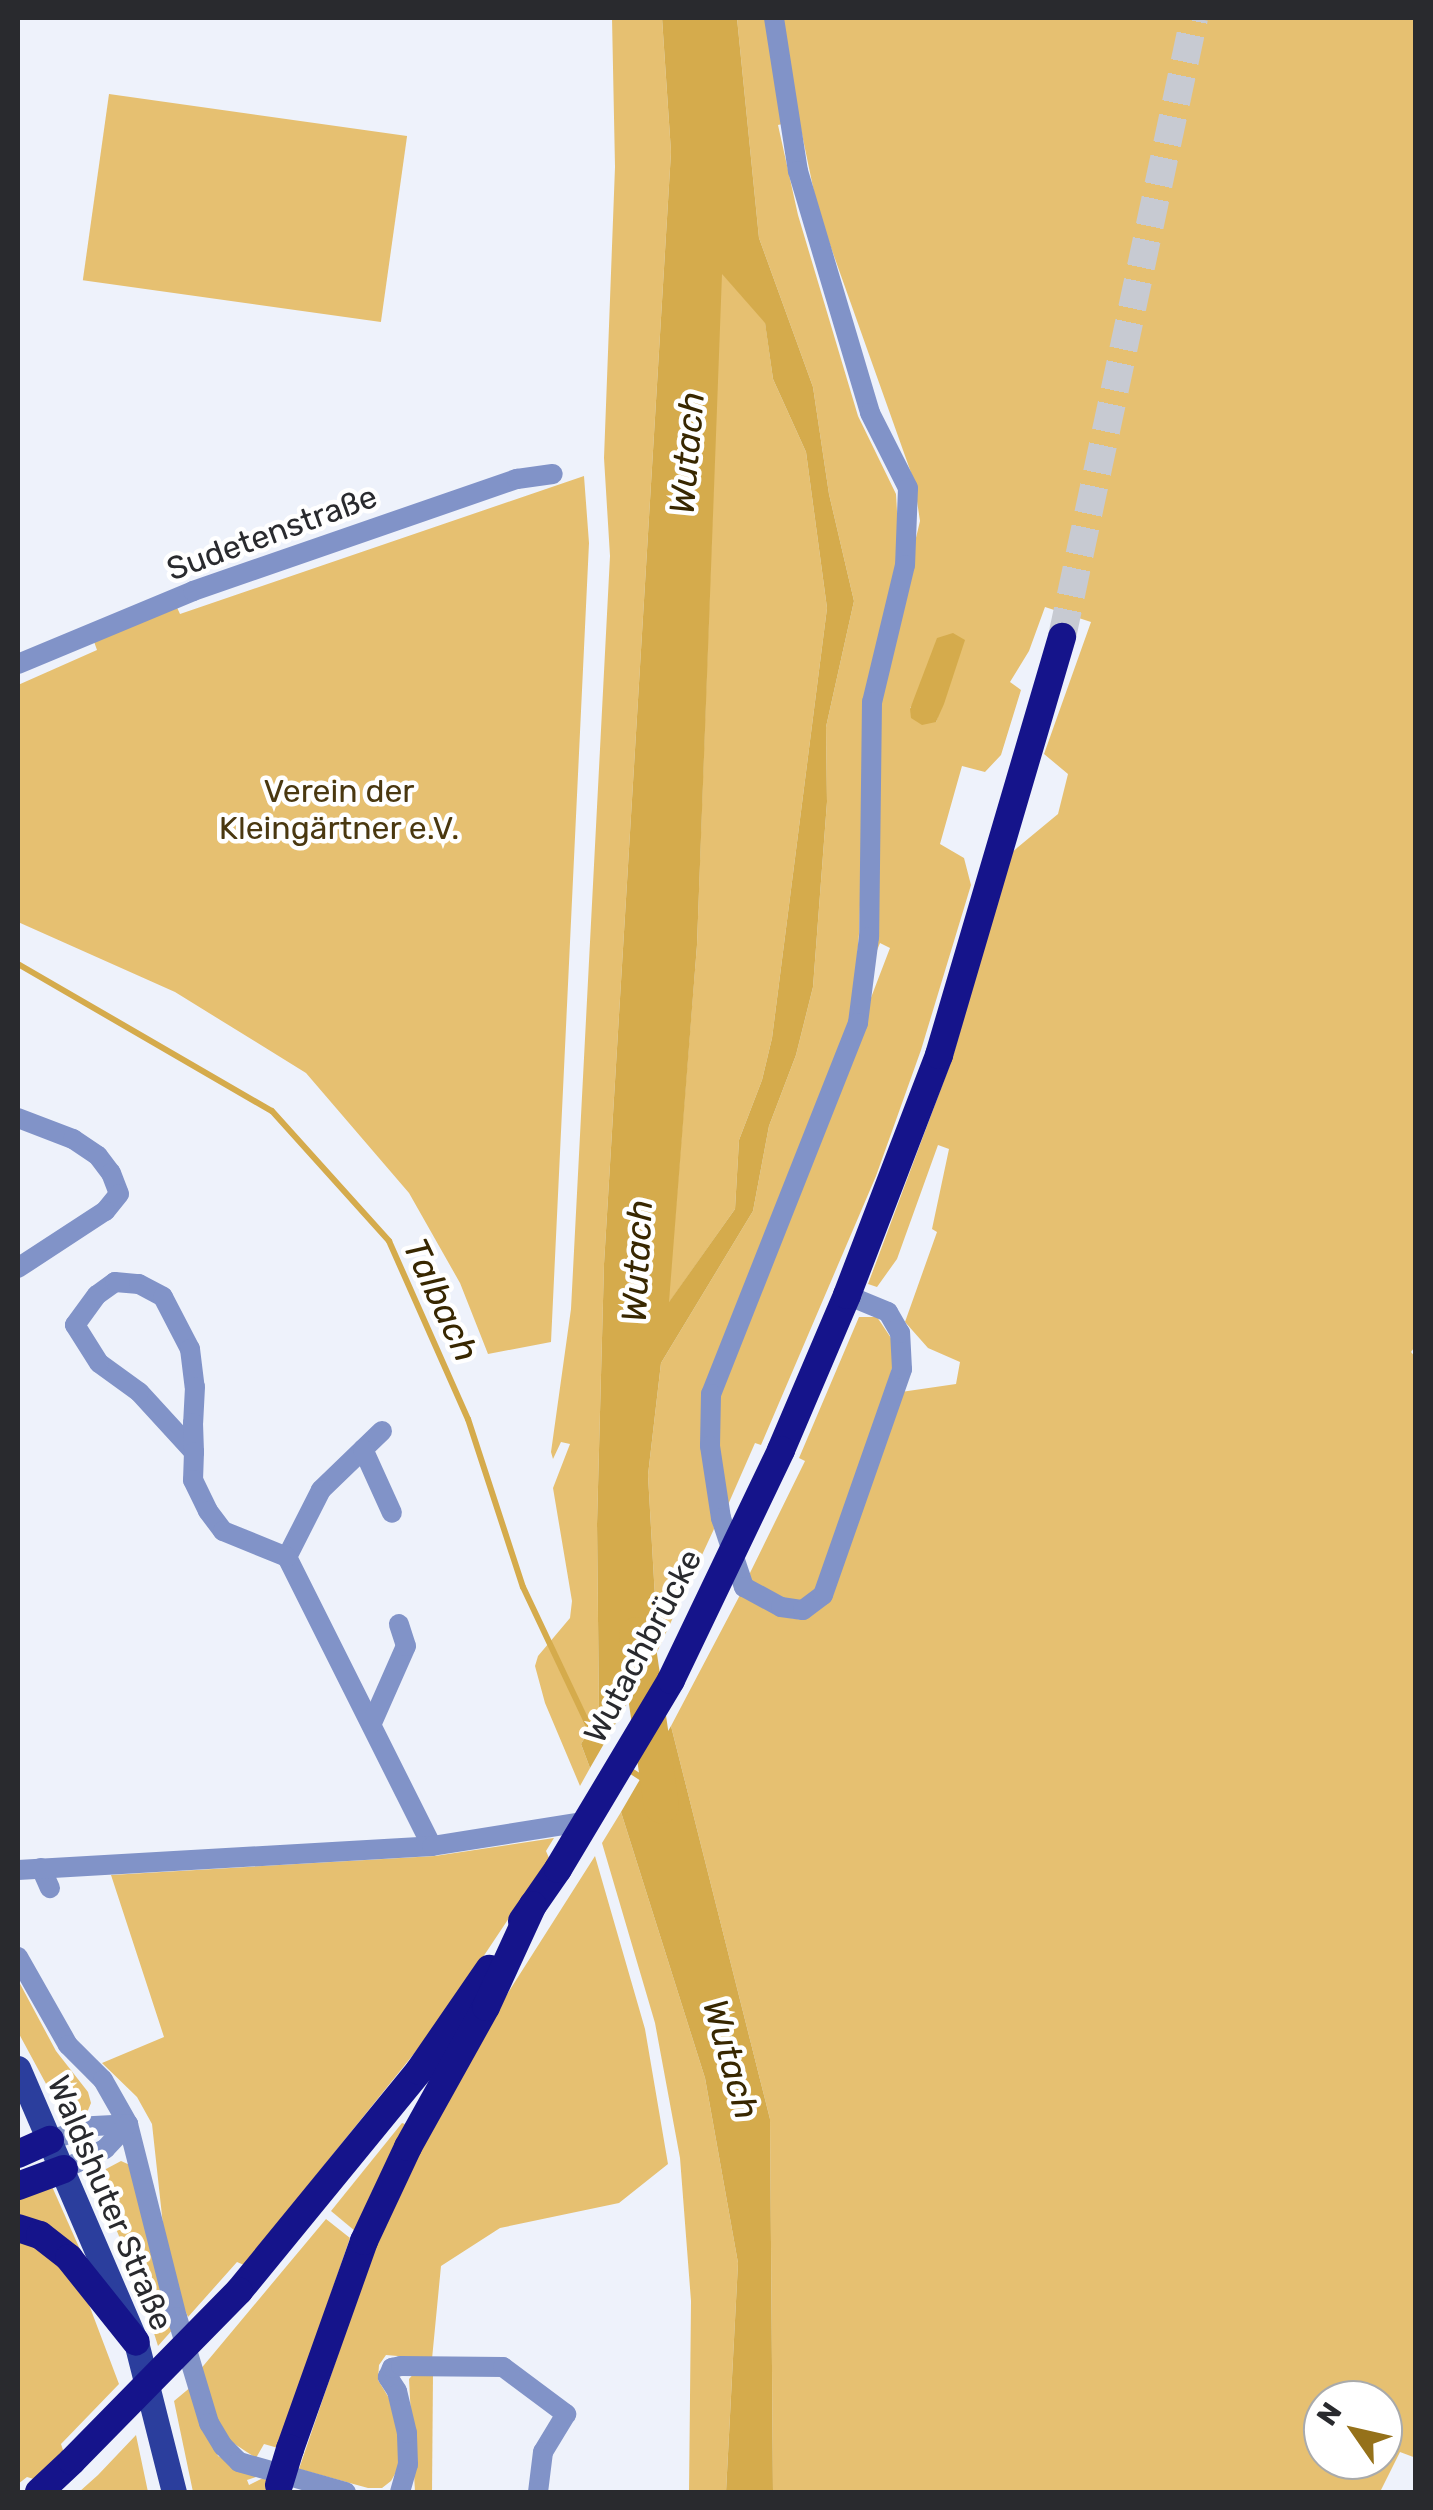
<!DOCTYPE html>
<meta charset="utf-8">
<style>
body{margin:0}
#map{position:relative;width:1433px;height:2510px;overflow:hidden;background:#eef2fb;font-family:Rubik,sans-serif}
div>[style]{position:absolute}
.green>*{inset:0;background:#e6c071;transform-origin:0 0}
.water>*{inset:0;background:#d5ab4c}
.stream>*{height:6px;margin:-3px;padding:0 3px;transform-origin:3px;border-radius:3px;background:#d5ab4c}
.river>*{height:35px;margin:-17.5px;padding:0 17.5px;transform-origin:17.5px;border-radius:17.5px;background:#d5ab4c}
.highway-tunnel>*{height:28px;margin-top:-14px;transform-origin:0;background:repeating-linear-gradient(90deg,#c7cad2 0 28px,transparent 0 42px)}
.minor>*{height:20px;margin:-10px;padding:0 10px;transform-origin:10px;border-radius:10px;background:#8193c8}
.major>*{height:25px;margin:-12.5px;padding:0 12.5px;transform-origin:12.5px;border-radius:12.5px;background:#2b3e9d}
.highway>*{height:28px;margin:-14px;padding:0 14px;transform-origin:14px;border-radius:14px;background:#15148b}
.highway-bridge>*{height:28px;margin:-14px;padding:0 14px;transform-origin:14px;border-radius:14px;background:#15148b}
span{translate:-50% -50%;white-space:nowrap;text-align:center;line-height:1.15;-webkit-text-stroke:9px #fff;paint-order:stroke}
.street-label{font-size:32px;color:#292a2e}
.park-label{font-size:32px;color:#4a3810}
.water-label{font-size:35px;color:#382700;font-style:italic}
.frame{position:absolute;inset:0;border:20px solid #292a2e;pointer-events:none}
.north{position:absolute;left:1303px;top:2380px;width:100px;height:100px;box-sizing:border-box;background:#fff;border:2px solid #a9aaab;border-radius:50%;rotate:304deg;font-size:28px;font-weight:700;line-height:40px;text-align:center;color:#292a2e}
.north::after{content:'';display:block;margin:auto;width:35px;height:45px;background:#95711a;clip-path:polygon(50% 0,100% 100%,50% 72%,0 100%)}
</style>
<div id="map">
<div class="green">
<i style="clip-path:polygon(612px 18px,662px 18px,671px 152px,604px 1264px,597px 1524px,599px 1714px,581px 1744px,590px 1768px,580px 1786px,545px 1703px,535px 1666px,538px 1656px,570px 1618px,572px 1601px,553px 1488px,570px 1444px,561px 1442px,553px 1459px,551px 1452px,571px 1309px,610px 556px,604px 458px,615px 167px)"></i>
<i style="clip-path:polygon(evenodd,737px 18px,1415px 18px,1416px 1345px,1411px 1352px,1416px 1358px,1416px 2458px,1400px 2452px,1380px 2492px,773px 2492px,770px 2119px,671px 1726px,740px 1595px,779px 1616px,803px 1620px,829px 1600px,901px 1392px,956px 1384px,960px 1362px,928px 1348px,905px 1322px,937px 1232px,932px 1229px,949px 1149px,938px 1145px,897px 1259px,877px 1287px,868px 1284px,952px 1059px,1011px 853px,1058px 814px,1068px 774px,1044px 754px,1091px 622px,1045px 607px,1029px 651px,1010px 682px,1021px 690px,1001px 755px,985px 772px,962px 766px,940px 844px,964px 858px,971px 885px,921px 1050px,876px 1176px,761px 1445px,755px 1443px,727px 1507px,720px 1463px,719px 1395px,890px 948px,880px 943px,871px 965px,877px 701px,920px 521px,914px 481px,818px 211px,799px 120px,778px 125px,798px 215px,858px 416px,896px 494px,900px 562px,867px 705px,859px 934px,852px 1021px,703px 1395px,714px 1529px,658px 1650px,648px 1475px,661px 1363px,753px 1211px,769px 1126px,796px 1055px,813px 987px,827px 802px,826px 727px,854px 601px,829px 494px,813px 387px,759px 238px,737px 18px,964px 640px,936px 722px,910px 708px,919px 695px,964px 640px,737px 18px,1323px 2400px,1383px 2400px,1383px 2460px,1323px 2460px,1323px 2400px)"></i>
<i style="left:109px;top:94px;width:301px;height:188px;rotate:8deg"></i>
<i style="clip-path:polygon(721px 272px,765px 322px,773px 379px,806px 452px,827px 608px,772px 1038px,762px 1080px,739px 1140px,735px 1209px,668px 1304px,697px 945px)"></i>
<i style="clip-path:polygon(584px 476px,589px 543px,551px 1342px,488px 1354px,460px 1283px,409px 1193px,306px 1073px,175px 992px,18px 922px,18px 685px,97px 650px,92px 636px,174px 601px,180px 614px)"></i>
<i style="clip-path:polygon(859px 1317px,877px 1317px,897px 1347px,883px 1406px,816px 1591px,800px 1602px,784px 1602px,746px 1581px,805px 1461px,799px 1458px)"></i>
<i style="clip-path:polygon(621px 1812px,705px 2078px,738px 2263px,726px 2492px,689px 2492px,691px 2301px,680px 2158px,655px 2023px,602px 1843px)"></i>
<i style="clip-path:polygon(554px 1838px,546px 1851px,549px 1858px,441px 2020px,244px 2265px,237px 2262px,188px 2317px,176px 2290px,163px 2225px,152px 2124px,137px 2097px,102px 2063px,164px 2037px,111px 1875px,435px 1856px)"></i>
<i style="clip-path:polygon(595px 1856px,645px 2029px,668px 2164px,619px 2203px,500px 2228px,441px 2266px,432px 2359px,386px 2355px,379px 2365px,378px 2380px,392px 2403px,399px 2433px,400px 2465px,391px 2481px,382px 2488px,368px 2488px,299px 2469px,377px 2240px,421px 2144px,499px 2007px)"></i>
<i style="clip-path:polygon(18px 1980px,56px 2051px,88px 2092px,91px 2103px,86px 2115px,72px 2116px,58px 2106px,18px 2032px)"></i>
<i style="clip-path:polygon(402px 2123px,405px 2124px,355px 2231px,331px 2211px)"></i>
<i style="clip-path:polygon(121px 2161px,130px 2165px,174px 2328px,158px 2346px,138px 2282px,102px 2195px,106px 2169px)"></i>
<i style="clip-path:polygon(50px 2182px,90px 2272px,18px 2221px,18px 2193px)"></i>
<i style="clip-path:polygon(326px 2219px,350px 2238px,278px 2448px,264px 2444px,256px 2458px,224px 2437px,199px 2371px)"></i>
<i style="clip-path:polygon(18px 2237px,65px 2265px,88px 2302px,119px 2384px,61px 2444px,64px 2453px,37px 2480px,27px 2477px,18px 2484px)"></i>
<i style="clip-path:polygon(416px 2371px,433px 2373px,432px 2492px,415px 2492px,409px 2379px)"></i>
<i style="clip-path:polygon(192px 2386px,218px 2456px,259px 2476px,247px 2480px,249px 2485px,267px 2476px,269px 2492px,193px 2492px,174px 2401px)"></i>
<i style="clip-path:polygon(136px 2435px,148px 2492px,79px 2492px,98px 2475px)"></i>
</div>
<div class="water">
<i style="clip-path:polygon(evenodd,662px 18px,737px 18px,759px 238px,813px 387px,829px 494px,854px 601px,826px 727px,827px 802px,813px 987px,796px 1055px,769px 1126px,753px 1211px,661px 1363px,648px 1475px,658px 1650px,590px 1768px,581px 1744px,599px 1714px,597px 1524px,604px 1264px,671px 152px,662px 18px,722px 274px,765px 323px,773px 379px,806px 452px,827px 608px,772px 1038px,762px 1080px,739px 1140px,735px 1209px,669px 1302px,697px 945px,722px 274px)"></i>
<i style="clip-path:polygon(953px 633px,965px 640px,944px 704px,936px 722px,922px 725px,911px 718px,910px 709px,937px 638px)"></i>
<i style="clip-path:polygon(671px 1726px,770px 2119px,773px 2492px,726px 2492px,738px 2263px,705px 2078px,621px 1812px)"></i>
</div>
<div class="stream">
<i style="left:18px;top:964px;width:293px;rotate:30.1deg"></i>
<i style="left:272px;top:1111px;width:175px;rotate:48deg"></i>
<i style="left:389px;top:1241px;width:195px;rotate:66.1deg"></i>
<i style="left:468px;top:1419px;width:177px;rotate:71.9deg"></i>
<i style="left:523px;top:1587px;width:164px;rotate:64.7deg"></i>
<i style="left:625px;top:1767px;width:27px;rotate:33deg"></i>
</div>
<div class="river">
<i style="left:636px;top:1634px;width:173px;rotate:81.7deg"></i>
</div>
<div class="highway-tunnel">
<i style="left:1062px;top:637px;width:633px;rotate:-77.96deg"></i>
</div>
<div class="minor">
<i style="left:774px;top:18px;width:155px;rotate:81.1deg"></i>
<i style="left:798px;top:171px;width:252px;rotate:73.4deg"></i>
<i style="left:870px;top:413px;width:84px;rotate:63.1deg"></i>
<i style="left:908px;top:488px;width:77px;rotate:92.2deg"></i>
<i style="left:905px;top:565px;width:141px;rotate:103.5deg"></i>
<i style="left:872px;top:702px;width:235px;rotate:90.7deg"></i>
<i style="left:869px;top:937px;width:87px;rotate:97.3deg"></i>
<i style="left:858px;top:1023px;width:399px;rotate:111.6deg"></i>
<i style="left:711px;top:1394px;width:52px;rotate:91.1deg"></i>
<i style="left:710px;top:1446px;width:73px;rotate:81.3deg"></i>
<i style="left:721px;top:1518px;width:73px;rotate:71.6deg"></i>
<i style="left:744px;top:1587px;width:42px;rotate:28.4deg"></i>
<i style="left:781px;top:1607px;width:22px;rotate:8deg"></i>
<i style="left:803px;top:1610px;width:25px;rotate:-37deg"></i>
<i style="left:823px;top:1595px;width:239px;rotate:-70.7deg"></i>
<i style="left:902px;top:1369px;width:36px;rotate:-93deg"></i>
<i style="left:900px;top:1333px;width:24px;rotate:-120deg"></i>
<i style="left:888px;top:1312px;width:44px;rotate:-157.5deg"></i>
<i style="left:18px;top:664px;width:190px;rotate:-22.6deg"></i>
<i style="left:193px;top:591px;width:343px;rotate:-19.1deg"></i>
<i style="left:517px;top:479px;width:36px;rotate:-8deg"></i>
<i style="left:18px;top:1118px;width:59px;rotate:20.9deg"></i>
<i style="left:73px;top:1139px;width:30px;rotate:34deg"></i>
<i style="left:98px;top:1156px;width:21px;rotate:53deg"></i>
<i style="left:111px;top:1173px;width:22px;rotate:69deg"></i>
<i style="left:119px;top:1194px;width:22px;rotate:129deg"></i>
<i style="left:105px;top:1211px;width:104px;rotate:146.8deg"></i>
<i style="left:382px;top:1431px;width:85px;rotate:136deg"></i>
<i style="left:321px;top:1490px;width:75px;rotate:116.9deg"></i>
<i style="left:287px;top:1557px;width:323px;rotate:63.4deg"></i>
<i style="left:363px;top:1449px;width:70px;rotate:65.6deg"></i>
<i style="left:194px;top:1452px;width:81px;rotate:-132.5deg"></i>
<i style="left:139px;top:1392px;width:49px;rotate:-144.1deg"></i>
<i style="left:99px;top:1363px;width:45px;rotate:-122.3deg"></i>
<i style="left:75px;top:1325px;width:37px;rotate:-54deg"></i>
<i style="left:97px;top:1295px;width:22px;rotate:-36deg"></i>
<i style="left:115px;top:1282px;width:24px;rotate:5deg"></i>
<i style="left:139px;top:1284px;width:27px;rotate:28deg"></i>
<i style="left:163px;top:1297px;width:59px;rotate:62.6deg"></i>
<i style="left:190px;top:1349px;width:38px;rotate:83deg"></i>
<i style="left:195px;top:1387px;width:36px;rotate:93deg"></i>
<i style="left:193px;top:1423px;width:29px;rotate:88deg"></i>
<i style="left:194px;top:1452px;width:28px;rotate:92deg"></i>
<i style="left:193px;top:1480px;width:34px;rotate:64deg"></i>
<i style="left:208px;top:1511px;width:25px;rotate:53deg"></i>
<i style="left:223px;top:1531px;width:69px;rotate:22.1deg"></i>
<i style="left:372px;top:1723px;width:84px;rotate:-66.2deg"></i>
<i style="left:406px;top:1646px;width:23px;rotate:-108deg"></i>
<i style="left:41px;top:1868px;width:22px;rotate:66deg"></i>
<i style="left:18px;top:1870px;width:415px;rotate:-3.3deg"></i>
<i style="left:432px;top:1846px;width:158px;rotate:-9.1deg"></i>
<i style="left:18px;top:1957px;width:101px;rotate:60.4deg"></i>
<i style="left:68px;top:2045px;width:49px;rotate:45deg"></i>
<i style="left:103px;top:2080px;width:51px;rotate:60.4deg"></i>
<i style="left:128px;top:2124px;width:199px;rotate:75.8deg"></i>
<i style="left:177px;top:2317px;width:111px;rotate:73.2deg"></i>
<i style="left:209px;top:2423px;width:27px;rotate:59deg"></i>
<i style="left:223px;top:2446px;width:23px;rotate:45deg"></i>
<i style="left:239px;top:2462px;width:111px;rotate:15.7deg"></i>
<i style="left:50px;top:2140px;width:46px;rotate:-17.7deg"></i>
<i style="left:94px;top:2126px;width:34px;rotate:-3deg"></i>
<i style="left:64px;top:2169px;width:46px;rotate:-26deg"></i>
<i style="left:105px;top:2149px;width:34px;rotate:-47deg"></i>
<i style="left:400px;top:2492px;width:29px;rotate:-74deg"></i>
<i style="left:408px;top:2464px;width:31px;rotate:-92deg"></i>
<i style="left:407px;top:2433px;width:43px;rotate:-103.4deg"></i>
<i style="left:397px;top:2391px;width:17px;rotate:-123deg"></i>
<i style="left:388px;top:2377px;width:10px;rotate:-66deg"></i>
<i style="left:392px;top:2368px;width:9px;rotate:-13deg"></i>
<i style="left:401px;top:2366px;width:102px;rotate:0.6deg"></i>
<i style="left:503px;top:2367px;width:79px;rotate:36.7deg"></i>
<i style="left:566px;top:2414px;width:44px;rotate:121.2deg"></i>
<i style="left:543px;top:2452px;width:40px;rotate:97.1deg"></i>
</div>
<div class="major">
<i style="left:18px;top:2068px;width:298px;rotate:66.7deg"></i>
<i style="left:136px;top:2342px;width:155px;rotate:75.8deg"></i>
</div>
<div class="highway">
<i style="left:781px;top:1450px;width:168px;rotate:-66.9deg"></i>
<i style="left:847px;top:1295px;width:257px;rotate:-69deg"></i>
<i style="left:939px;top:1055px;width:436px;rotate:-73.6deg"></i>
<i style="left:522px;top:1921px;width:63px;rotate:-55.3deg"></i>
<i style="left:18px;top:2154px;width:35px;rotate:-24deg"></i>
<i style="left:18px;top:2186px;width:49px;rotate:-20.3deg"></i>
<i style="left:18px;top:2228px;width:23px;rotate:18deg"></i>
<i style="left:40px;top:2235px;width:37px;rotate:38deg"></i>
<i style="left:69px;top:2258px;width:107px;rotate:51.4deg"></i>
<i style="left:239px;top:2291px;width:284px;rotate:-50.7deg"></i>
<i style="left:419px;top:2071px;width:124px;rotate:-55.5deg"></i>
<i style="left:290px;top:2449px;width:221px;rotate:-70.4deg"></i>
<i style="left:364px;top:2241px;width:104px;rotate:-64.9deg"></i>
<i style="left:408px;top:2147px;width:160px;rotate:-60.9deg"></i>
<i style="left:486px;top:2007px;width:112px;rotate:-65.3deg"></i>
<i style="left:39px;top:2492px;width:45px;rotate:-43.2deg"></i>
</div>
<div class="highway-bridge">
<i style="left:558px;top:1869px;width:220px;rotate:-59.1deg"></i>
<i style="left:671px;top:1680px;width:255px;rotate:-64.4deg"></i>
<i style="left:72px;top:2461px;width:238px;rotate:-45.5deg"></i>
<i style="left:279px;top:2485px;width:38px;rotate:-73deg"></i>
</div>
<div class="street-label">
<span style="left:272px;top:533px;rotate:-20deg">Sudetenstraße</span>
<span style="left:643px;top:1646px;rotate:-62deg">Wutachbrücke</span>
<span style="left:110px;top:2203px;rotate:67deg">Waldshuter Straße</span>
</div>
<div class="park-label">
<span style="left:339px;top:810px">Verein der<br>Kleingärtner e.V.</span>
</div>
<div class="water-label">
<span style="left:687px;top:453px;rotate:-85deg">Wutach</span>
<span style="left:637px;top:1261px;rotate:-87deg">Wutach</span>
<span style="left:441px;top:1300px;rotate:65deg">Talbach</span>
<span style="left:731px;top:2059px;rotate:74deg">Wutach</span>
</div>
<div class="frame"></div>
<div class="north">N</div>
</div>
